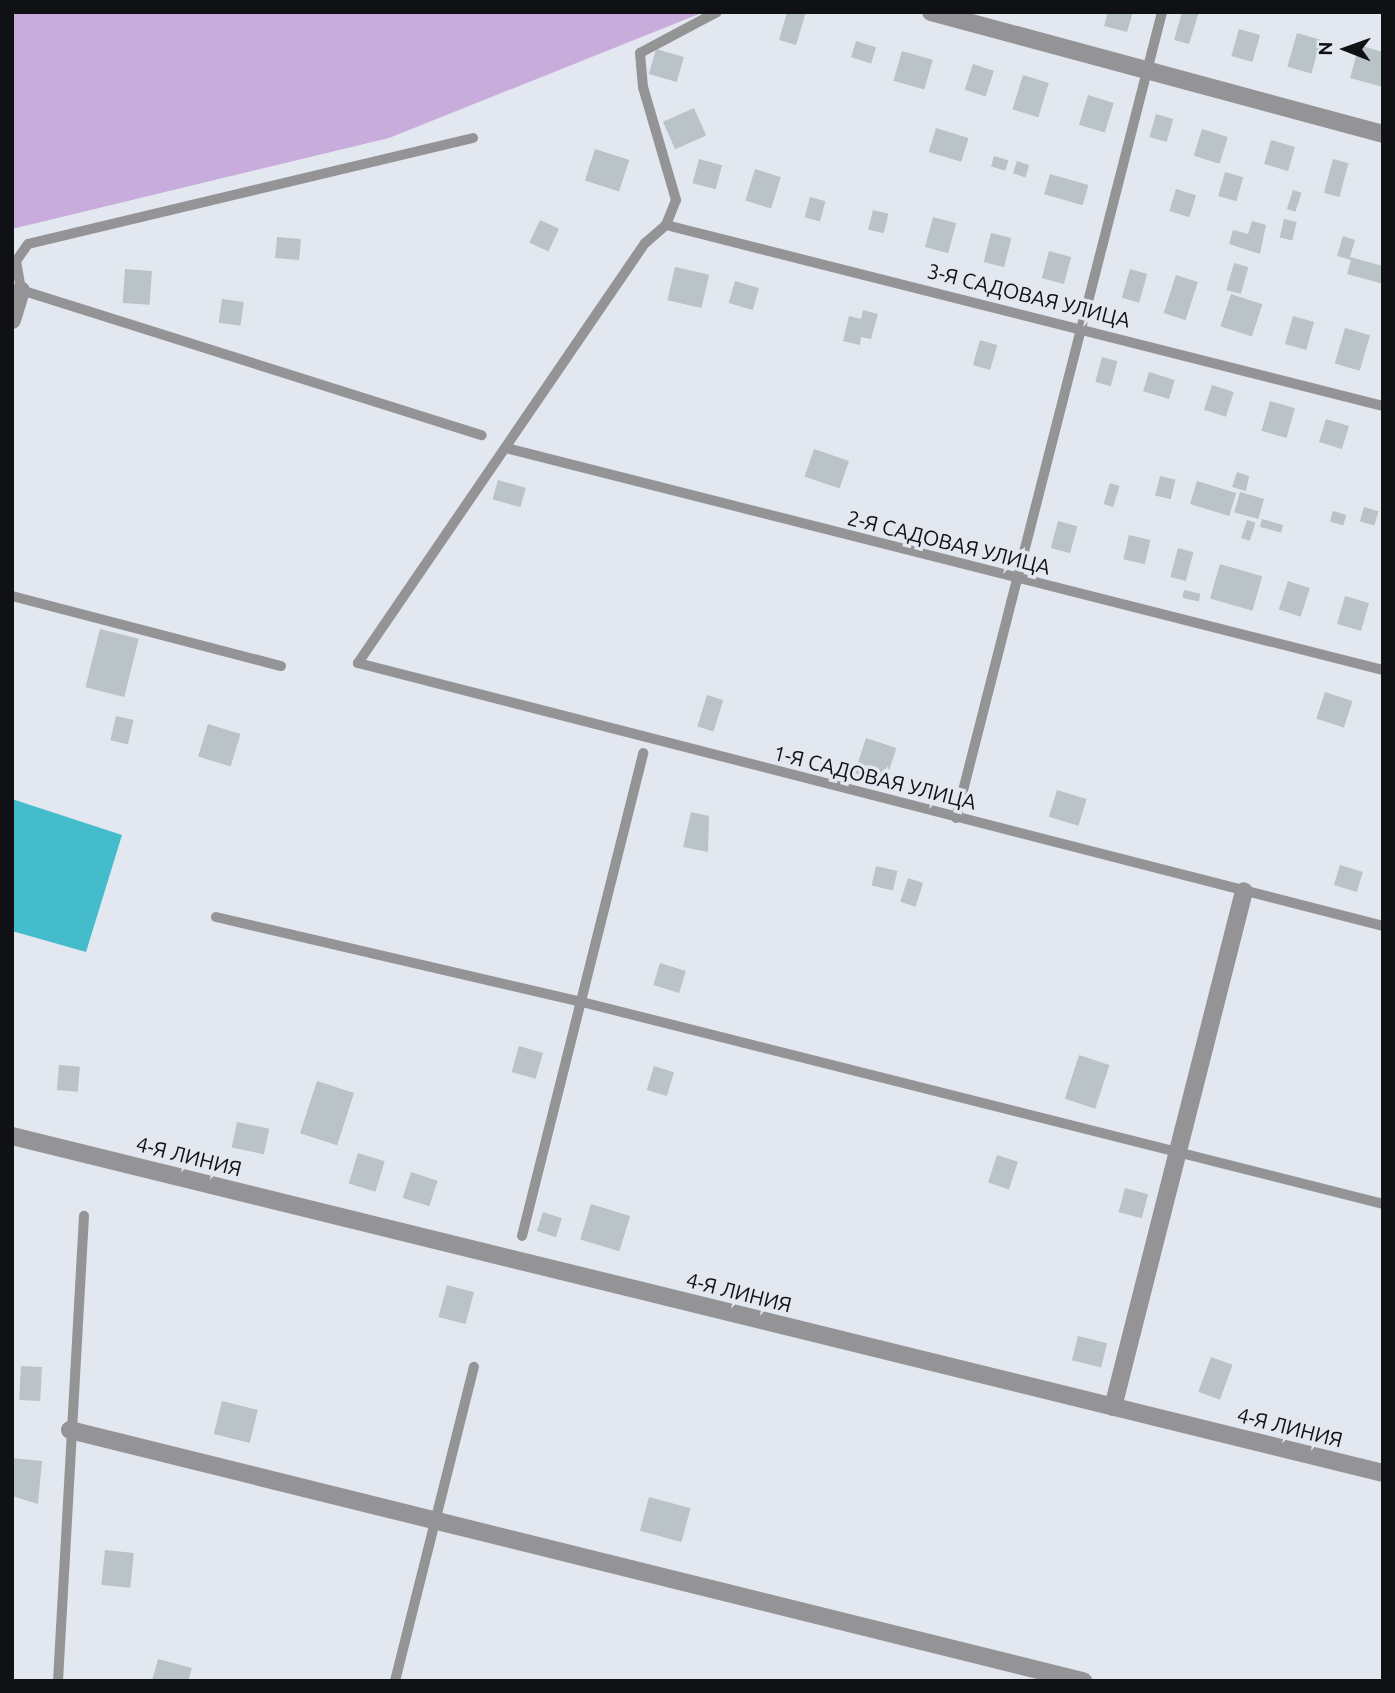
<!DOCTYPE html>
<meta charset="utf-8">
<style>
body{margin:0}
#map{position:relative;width:1395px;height:1693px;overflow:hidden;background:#e3e8f0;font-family:Ubuntu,sans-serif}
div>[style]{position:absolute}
.green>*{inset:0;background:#c8acdc}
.water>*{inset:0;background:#45bccb}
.building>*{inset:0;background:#bac3c8;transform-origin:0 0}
.lane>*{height:10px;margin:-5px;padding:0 5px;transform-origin:5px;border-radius:5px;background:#949497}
.street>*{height:18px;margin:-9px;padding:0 9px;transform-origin:9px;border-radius:9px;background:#949497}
span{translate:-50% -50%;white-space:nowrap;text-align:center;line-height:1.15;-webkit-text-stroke:7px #e3e8f0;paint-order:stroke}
.street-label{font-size:21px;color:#101114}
.frame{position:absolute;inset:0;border:14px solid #101114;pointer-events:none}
.north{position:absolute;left:1311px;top:14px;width:70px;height:70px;-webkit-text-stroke:5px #e3e8f0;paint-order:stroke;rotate:271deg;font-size:19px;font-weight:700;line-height:28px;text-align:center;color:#101114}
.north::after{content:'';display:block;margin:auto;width:24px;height:32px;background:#101114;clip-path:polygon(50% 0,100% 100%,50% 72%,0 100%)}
</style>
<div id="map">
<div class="green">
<i style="clip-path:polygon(12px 12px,704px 12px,389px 138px,12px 229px)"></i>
</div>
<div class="water">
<i style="clip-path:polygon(12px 799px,122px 835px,86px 952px,12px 931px)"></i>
</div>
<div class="building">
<i style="clip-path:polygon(787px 12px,806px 12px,796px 45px,779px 40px)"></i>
<i style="clip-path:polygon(1108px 12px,1133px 12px,1127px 32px,1104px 26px)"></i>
<i style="clip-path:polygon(1182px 12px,1199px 12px,1189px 44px,1174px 40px)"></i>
<i style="left:1239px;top:29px;width:22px;height:28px;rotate:16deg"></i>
<i style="left:1297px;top:33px;width:25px;height:35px;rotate:16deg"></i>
<i style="left:856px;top:41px;width:21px;height:17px;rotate:17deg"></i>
<i style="clip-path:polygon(1359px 45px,1383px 52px,1383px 87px,1350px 78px)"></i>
<i style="left:656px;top:49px;width:29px;height:26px;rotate:16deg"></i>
<i style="left:902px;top:51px;width:32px;height:31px;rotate:16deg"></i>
<i style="left:973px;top:64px;width:22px;height:27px;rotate:18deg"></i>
<i style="left:1023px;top:75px;width:27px;height:36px;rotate:17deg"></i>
<i style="left:1088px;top:95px;width:27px;height:31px;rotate:17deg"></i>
<i style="left:694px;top:108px;width:30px;height:34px;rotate:66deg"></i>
<i style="left:1156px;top:114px;width:18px;height:24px;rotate:16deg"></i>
<i style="left:936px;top:128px;width:34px;height:25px;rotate:17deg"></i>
<i style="left:1202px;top:129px;width:27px;height:28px;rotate:17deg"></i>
<i style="left:1271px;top:140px;width:25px;height:25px;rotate:16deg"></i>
<i style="left:595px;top:149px;width:36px;height:33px;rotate:18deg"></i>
<i style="left:994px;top:156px;width:15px;height:11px;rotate:16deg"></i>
<i style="left:699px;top:159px;width:24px;height:25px;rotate:15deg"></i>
<i style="left:1333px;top:159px;width:16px;height:35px;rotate:15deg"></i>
<i style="left:1017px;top:161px;width:13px;height:13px;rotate:18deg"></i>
<i style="left:755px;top:169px;width:27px;height:33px;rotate:17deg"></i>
<i style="left:1225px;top:172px;width:19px;height:25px;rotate:16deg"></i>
<i style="left:1050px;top:174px;width:40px;height:21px;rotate:16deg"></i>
<i style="left:1176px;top:189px;width:21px;height:23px;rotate:17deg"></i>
<i style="left:1293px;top:190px;width:9px;height:20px;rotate:18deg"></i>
<i style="left:810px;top:197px;width:16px;height:21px;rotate:15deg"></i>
<i style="left:873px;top:210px;width:16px;height:20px;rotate:14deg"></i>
<i style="left:933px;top:217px;width:24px;height:31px;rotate:15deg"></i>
<i style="left:1284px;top:219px;width:13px;height:19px;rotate:13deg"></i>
<i style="left:540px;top:220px;width:21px;height:25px;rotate:25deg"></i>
<i style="clip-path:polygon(1252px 221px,1266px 225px,1260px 254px,1229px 244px,1233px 230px,1248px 234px)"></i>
<i style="left:991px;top:233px;width:21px;height:30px;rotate:14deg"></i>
<i style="clip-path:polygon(1343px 236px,1355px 240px,1350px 257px,1383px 266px,1383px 284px,1347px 274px,1351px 260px,1337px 256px)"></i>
<i style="left:277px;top:237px;width:24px;height:21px;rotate:5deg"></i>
<i style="left:1049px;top:251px;width:23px;height:28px;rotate:15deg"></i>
<i style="left:1234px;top:263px;width:15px;height:28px;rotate:16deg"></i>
<i style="left:675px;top:267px;width:35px;height:34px;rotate:13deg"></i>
<i style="left:125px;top:269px;width:27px;height:34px;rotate:4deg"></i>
<i style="left:1130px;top:269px;width:18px;height:30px;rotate:16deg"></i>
<i style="left:1176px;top:275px;width:23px;height:40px;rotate:18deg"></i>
<i style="left:735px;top:281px;width:25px;height:23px;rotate:16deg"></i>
<i style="left:1231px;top:294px;width:33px;height:34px;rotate:18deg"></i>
<i style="left:222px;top:299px;width:22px;height:24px;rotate:8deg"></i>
<i style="clip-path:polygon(863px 310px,878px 314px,871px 339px,861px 337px,860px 345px,843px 341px,849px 316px,861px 319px)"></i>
<i style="left:1293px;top:316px;width:22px;height:29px;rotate:16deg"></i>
<i style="left:1345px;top:328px;width:26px;height:37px;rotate:16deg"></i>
<i style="left:980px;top:340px;width:18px;height:26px;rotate:16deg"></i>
<i style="left:1102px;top:357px;width:16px;height:26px;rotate:15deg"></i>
<i style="left:1149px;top:372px;width:27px;height:20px;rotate:17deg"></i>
<i style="left:1212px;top:385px;width:23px;height:26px;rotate:18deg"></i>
<i style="left:1270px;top:401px;width:26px;height:31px;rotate:16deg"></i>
<i style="left:1326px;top:419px;width:24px;height:24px;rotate:17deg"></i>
<i style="left:814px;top:449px;width:37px;height:29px;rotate:19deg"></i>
<i style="clip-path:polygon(1237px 472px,1249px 476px,1246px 491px,1232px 487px)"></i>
<i style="left:1160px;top:476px;width:16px;height:20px;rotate:14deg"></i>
<i style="left:498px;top:480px;width:29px;height:20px;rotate:16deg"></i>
<i style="left:1197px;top:481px;width:41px;height:24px;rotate:17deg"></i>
<i style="left:1110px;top:483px;width:10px;height:22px;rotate:17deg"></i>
<i style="left:1240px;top:492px;width:25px;height:21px;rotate:16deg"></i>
<i style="left:1364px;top:507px;width:15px;height:15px;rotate:16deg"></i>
<i style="left:1333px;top:511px;width:14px;height:11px;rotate:17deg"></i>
<i style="left:1262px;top:519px;width:22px;height:8px;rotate:16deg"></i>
<i style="left:1247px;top:520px;width:9px;height:19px;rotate:18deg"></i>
<i style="left:1058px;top:521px;width:20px;height:28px;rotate:15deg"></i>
<i style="left:1129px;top:535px;width:22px;height:25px;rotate:13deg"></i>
<i style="left:1178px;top:548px;width:16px;height:30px;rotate:15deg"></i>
<i style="left:1220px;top:564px;width:44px;height:36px;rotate:16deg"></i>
<i style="left:1288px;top:581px;width:23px;height:30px;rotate:18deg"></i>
<i style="left:1184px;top:590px;width:17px;height:8px;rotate:13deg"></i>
<i style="left:1345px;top:596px;width:25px;height:29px;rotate:16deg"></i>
<i style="left:100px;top:629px;width:40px;height:60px;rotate:14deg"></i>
<i style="left:1325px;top:692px;width:29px;height:28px;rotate:18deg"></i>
<i style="left:707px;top:695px;width:17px;height:33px;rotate:17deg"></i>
<i style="left:116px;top:716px;width:18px;height:25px;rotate:13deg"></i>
<i style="left:208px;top:724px;width:34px;height:34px;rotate:17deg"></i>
<i style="left:866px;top:738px;width:32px;height:37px;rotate:18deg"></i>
<i style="left:1057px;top:790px;width:31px;height:28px;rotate:17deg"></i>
<i style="clip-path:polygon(691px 812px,709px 816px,708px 852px,683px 847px)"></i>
<i style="left:1340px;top:865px;width:24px;height:21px;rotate:17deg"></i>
<i style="left:876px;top:866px;width:22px;height:20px;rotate:13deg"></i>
<i style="left:908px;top:878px;width:16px;height:25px;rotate:18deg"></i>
<i style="left:660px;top:963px;width:27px;height:23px;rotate:17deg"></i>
<i style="left:519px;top:1046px;width:25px;height:27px;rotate:16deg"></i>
<i style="left:1079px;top:1055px;width:32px;height:46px;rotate:18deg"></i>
<i style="left:59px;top:1065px;width:21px;height:25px;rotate:5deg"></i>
<i style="left:654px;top:1066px;width:21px;height:25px;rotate:17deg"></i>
<i style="left:317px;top:1081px;width:39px;height:55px;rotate:18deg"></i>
<i style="left:237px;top:1122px;width:33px;height:26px;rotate:12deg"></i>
<i style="left:358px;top:1153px;width:28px;height:32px;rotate:17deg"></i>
<i style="left:997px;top:1155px;width:22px;height:29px;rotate:18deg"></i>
<i style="left:411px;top:1172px;width:28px;height:27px;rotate:18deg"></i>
<i style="left:1125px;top:1188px;width:24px;height:25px;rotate:15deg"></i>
<i style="left:591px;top:1204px;width:41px;height:37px;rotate:17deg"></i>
<i style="left:543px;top:1212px;width:20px;height:20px;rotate:18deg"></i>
<i style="left:447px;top:1285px;width:28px;height:33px;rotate:15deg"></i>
<i style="left:1078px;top:1336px;width:30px;height:25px;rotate:14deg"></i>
<i style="left:1211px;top:1357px;width:23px;height:37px;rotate:20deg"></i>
<i style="left:21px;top:1366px;width:21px;height:34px;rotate:3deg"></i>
<i style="left:222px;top:1401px;width:37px;height:34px;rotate:14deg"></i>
<i style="clip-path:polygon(12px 1458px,42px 1461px,38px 1504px,12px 1496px)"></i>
<i style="left:649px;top:1497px;width:43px;height:35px;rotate:15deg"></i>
<i style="left:105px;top:1550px;width:29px;height:35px;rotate:6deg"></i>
<i style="clip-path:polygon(158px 1659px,192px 1668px,188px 1681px,152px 1681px)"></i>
</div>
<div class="lane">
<i style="left:717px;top:12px;width:87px;rotate:152deg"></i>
<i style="left:640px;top:53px;width:34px;rotate:85deg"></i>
<i style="left:643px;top:87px;width:118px;rotate:73.7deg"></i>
<i style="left:676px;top:200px;width:27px;rotate:112deg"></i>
<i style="left:666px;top:225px;width:28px;rotate:139deg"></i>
<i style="left:645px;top:243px;width:509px;rotate:124.35deg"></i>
<i style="left:358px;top:663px;width:1058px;rotate:14.39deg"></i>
<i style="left:473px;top:138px;width:457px;rotate:166.6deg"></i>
<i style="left:28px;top:244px;width:21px;rotate:125deg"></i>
<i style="left:16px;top:261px;width:29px;rotate:80deg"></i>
<i style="left:21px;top:290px;width:483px;rotate:17.5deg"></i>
<i style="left:666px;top:225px;width:739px;rotate:14.17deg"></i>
<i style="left:506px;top:448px;width:905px;rotate:14.21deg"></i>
<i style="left:12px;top:596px;width:278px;rotate:14.6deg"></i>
<i style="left:956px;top:818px;width:832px;rotate:-75.66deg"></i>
<i style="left:216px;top:917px;width:376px;rotate:13.1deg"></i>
<i style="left:582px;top:1002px;width:826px;rotate:14.15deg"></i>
<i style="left:522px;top:1236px;width:498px;rotate:-75.9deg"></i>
<i style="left:58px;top:1681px;width:466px;rotate:-86.8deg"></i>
<i style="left:395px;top:1681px;width:324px;rotate:-75.9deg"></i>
</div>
<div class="street">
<i style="left:931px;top:12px;width:468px;rotate:15.1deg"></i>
<i style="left:12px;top:320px;width:31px;rotate:-73deg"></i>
<i style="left:12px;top:1136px;width:1412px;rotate:13.81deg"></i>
<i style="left:1113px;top:1407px;width:532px;rotate:-75.75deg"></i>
<i style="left:70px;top:1430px;width:1044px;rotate:13.92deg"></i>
</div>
<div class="street-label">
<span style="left:1029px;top:295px;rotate:14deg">3-Я САДОВАЯ УЛИЦА</span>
<span style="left:949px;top:542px;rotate:14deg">2-Я САДОВАЯ УЛИЦА</span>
<span style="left:875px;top:777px;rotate:14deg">1-Я САДОВАЯ УЛИЦА</span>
<span style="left:189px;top:1156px;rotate:14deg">4-Я ЛИНИЯ</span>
<span style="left:739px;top:1292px;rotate:14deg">4-Я ЛИНИЯ</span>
<span style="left:1290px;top:1427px;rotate:14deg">4-Я ЛИНИЯ</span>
</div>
<div class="frame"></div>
<div class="north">N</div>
</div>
